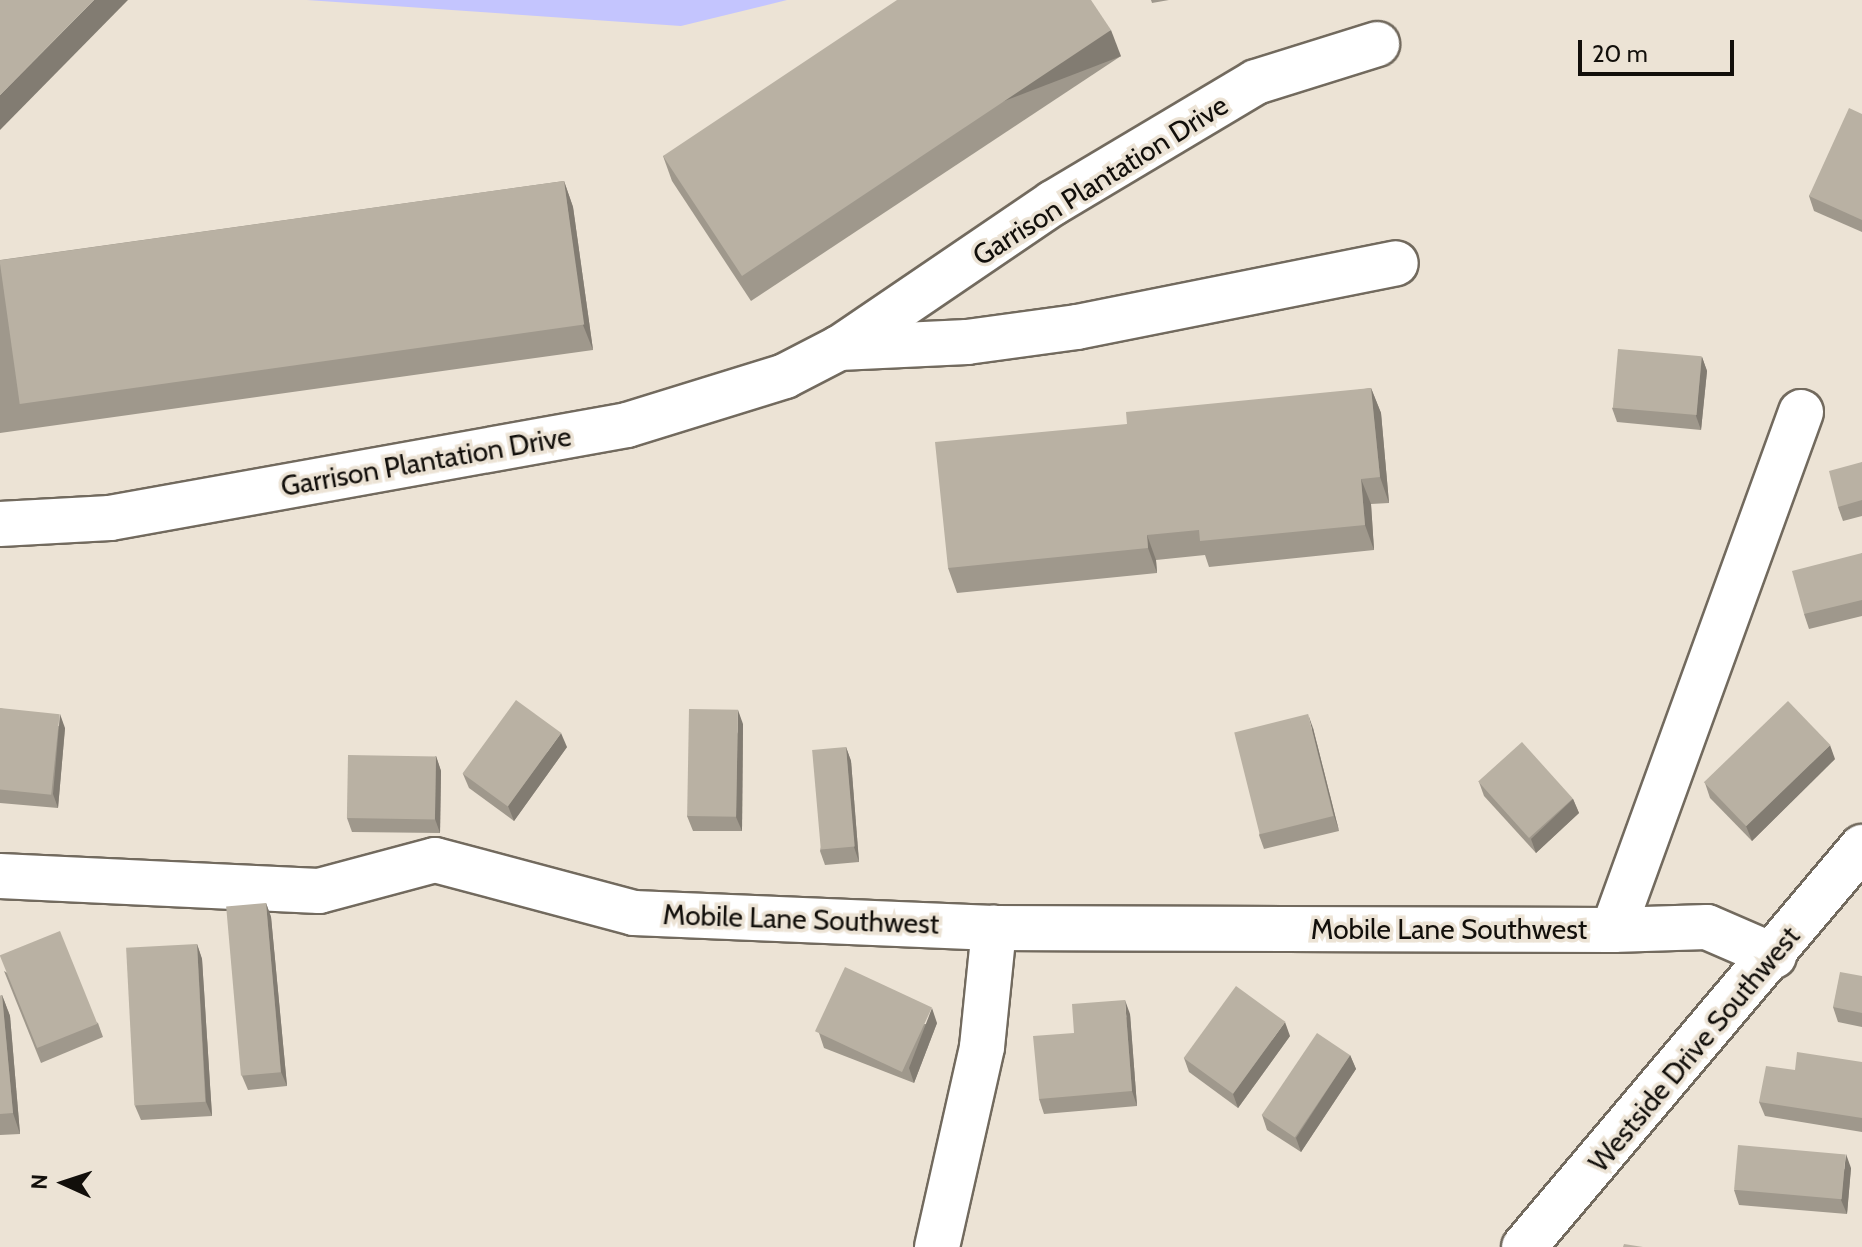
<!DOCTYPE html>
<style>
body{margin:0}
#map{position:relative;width:1862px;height:1247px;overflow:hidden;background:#ece3d5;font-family:Cabin,sans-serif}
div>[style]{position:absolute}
.water>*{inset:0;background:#c4c5fe}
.roads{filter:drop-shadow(2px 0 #726a5e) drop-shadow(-2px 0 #726a5e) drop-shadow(0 2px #726a5e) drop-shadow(0 -2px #726a5e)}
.street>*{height:44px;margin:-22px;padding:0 22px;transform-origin:22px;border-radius:22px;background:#fff}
.wall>*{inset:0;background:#9f988c}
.shaded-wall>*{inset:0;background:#827c72;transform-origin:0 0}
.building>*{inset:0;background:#b9b1a3;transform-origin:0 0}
span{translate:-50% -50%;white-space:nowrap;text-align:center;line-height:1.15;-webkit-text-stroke:7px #ece3d5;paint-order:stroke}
.street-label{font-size:28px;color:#120f0b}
.north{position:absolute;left:24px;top:1143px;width:80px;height:80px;-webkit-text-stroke:6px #ece3d5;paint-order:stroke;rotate:273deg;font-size:22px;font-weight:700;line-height:32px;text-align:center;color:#120f0b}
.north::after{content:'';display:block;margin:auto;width:28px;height:36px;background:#120f0b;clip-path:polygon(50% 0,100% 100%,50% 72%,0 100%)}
.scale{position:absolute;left:1578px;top:40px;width:156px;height:36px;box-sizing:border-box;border:4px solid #120f0b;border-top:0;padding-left:10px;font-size:24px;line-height:28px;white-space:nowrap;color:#120f0b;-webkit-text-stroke:6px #ece3d5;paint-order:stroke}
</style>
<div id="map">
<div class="water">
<i style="clip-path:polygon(307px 0,787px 0,681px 26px)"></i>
</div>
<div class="roads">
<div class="street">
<i style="left:844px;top:345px;width:253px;rotate:-34.2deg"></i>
<i style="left:1053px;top:203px;width:236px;rotate:-30.8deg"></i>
<i style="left:1256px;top:82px;width:127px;rotate:-17.4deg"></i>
<i style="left:0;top:524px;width:110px;rotate:-3.1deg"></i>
<i style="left:110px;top:518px;width:525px;rotate:-10.2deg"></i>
<i style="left:627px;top:425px;width:165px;rotate:-17.2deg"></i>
<i style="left:785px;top:376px;width:61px;rotate:-27.4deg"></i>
<i style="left:839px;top:348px;width:128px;rotate:-2.7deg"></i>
<i style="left:967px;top:342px;width:111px;rotate:-7.8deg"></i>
<i style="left:1077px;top:327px;width:325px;rotate:-11.3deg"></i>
<i style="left:0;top:876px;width:319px;rotate:2.7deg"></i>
<i style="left:319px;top:891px;width:120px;rotate:-15deg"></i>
<i style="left:435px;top:860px;width:206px;rotate:14.9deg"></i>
<i style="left:634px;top:913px;width:360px;rotate:2.4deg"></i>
<i style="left:994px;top:928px;width:619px;rotate:0.19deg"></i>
<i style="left:1774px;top:956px;width:73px;rotate:-156.6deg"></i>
<i style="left:1707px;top:927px;width:94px;rotate:178.2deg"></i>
<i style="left:1613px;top:930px;width:551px;rotate:-70.05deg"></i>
<i style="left:937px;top:1247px;width:205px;rotate:-77.3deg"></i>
<i style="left:982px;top:1047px;width:120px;rotate:-84.2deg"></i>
<i style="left:1524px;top:1247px;width:524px;rotate:-49.8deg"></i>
</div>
</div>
<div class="wall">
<i style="clip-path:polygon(1151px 0,1169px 0,1152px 3px)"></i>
<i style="clip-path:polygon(1121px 56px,751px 301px,672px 181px,663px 156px)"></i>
<i style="clip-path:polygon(1862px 114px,1862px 232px,1814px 211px,1809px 196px)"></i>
<i style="clip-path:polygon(564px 181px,573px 207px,593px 350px,0 433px,0 260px)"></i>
<i style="clip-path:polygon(1702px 357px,1707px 371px,1701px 430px,1617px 422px,1612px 408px)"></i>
<i style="clip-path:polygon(1371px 388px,1381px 413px,1389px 503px,1371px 504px,1374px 550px,1209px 567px,1205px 555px,1156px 560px,1157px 573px,957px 593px,948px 568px,1127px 424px)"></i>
<i style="clip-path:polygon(1862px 462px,1862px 516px,1843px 521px,1838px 507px)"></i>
<i style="clip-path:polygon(1862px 553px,1862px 616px,1809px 629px,1804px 614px)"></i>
<i style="clip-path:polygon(0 708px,65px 728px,58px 808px,0 803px)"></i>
<i style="clip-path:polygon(743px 724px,742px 831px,693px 831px,687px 816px)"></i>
<i style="clip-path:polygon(1313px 728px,1339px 831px,1264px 849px,1259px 835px)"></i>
<i style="clip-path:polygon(567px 747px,514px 821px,469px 788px,463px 774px)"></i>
<i style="clip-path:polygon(846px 747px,851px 761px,859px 862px,825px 865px,820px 851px)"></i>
<i style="clip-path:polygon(436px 756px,441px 771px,440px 833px,352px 832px,347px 818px)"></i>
<i style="clip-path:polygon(1835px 759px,1752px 841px,1710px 798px,1705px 783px)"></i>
<i style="clip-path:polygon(1479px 782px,1573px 799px,1579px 813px,1536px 853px,1484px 796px)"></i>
<i style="clip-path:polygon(266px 903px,271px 917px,287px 1086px,248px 1090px,242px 1076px)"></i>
<i style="clip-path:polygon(197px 944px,202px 959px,212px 1116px,141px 1120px,135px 1106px)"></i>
<i style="clip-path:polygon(4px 971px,98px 1023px,103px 1037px,41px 1063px)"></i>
<i style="clip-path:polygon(1862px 976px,1862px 1027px,1838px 1022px,1833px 1007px)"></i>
<i style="clip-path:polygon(2px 995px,10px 1016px,20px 1134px,0 1135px,0 996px)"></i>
<i style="clip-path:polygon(1130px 1014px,1137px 1106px,1044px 1114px,1039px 1099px)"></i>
<i style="clip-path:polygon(937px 1023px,914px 1083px,824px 1048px,819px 1033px)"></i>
<i style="clip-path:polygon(1290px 1036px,1238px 1108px,1189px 1072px,1184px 1058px)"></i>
<i style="clip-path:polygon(1350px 1055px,1356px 1069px,1301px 1152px,1267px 1130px,1262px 1115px)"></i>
<i style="clip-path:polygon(1862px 1062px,1862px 1132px,1765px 1116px,1759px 1102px,1795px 1070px)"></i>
<i style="clip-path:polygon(1851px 1168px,1847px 1214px,1739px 1205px,1734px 1190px)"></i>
</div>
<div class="shaded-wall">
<i style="clip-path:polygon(94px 0,128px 0,0 130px,0 95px)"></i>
<i style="left:1111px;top:30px;width:28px;height:443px;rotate:69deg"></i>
<i style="clip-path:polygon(564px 181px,573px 207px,593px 350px,583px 325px)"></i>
<i style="clip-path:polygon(1702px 357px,1707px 371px,1701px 430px,1696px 416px)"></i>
<i style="clip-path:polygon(1371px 388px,1381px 413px,1389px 503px,1380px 477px)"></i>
<i style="clip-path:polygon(1361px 479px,1371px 504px,1374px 550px,1365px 525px)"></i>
<i style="clip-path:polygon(1147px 535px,1156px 560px,1157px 573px,1148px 548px)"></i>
<i style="clip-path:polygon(738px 710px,743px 724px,742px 831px,736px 817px)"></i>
<i style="clip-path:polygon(60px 714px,65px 728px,58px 808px,53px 794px)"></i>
<i style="clip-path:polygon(1308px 714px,1313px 728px,1339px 831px,1334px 816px)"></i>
<i style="clip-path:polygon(561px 733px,567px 747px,514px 821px,508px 806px)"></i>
<i style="clip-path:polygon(1830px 745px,1835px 759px,1752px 841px,1746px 826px)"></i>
<i style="clip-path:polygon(846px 747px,851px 761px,859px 862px,854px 847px)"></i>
<i style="clip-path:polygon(436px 756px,441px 771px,440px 833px,435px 819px)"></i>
<i style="clip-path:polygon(1573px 799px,1579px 813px,1536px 853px,1531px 839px)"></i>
<i style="clip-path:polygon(266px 903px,271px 917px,287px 1086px,281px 1072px)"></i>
<i style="clip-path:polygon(197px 944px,202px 959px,212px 1116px,206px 1102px)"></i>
<i style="clip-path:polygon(2px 995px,10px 1016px,20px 1134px,13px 1113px)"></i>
<i style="clip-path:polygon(1125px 1000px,1130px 1014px,1137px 1106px,1132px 1091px)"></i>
<i style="clip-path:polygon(932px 1008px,937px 1023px,914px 1083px,909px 1068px)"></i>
<i style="clip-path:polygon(1285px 1022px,1290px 1036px,1238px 1108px,1233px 1094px)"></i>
<i style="clip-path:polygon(1350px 1055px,1356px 1069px,1301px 1152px,1296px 1138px)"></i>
<i style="clip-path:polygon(1846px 1154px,1851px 1168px,1847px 1214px,1841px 1200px)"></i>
</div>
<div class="building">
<i style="clip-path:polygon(0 0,94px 0,0 95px)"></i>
<i style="clip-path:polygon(897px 0,1091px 0,1111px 30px,742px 276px,663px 156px)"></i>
<i style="clip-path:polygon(1849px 108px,1862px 114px,1862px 220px,1809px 196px)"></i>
<i style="left:564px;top:181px;width:145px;height:570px;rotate:82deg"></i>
<i style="left:1618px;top:349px;width:84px;height:59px;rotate:5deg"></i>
<i style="clip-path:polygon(1371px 388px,1380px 477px,1361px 479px,1365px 525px,1200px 541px,1199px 530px,1147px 535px,1148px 548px,948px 568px,935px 442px,1127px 424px,1126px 412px)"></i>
<i style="clip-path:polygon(1862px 462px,1862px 500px,1838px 507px,1829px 471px)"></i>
<i style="clip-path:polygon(1862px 553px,1862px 600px,1804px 614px,1792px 571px)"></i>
<i style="left:516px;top:700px;width:56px;height:91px;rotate:36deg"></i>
<i style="left:1788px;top:701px;width:61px;height:117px;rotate:46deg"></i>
<i style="left:0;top:708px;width:60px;height:81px;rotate:6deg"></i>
<i style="left:689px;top:709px;width:49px;height:107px;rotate:1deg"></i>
<i style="left:1308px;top:714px;width:105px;height:76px;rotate:76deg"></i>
<i style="left:1522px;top:742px;width:76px;height:59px;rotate:48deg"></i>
<i style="left:846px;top:747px;width:100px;height:34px;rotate:85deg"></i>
<i style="left:348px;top:755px;width:88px;height:63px;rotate:1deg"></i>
<i style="left:266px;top:903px;width:170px;height:40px;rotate:85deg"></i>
<i style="left:60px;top:931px;width:100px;height:65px;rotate:68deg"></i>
<i style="left:197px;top:944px;width:158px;height:71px;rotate:87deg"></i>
<i style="left:845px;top:967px;width:96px;height:71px;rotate:25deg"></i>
<i style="clip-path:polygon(1840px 972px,1862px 976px,1862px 1013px,1833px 1007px)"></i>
<i style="left:1236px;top:986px;width:61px;height:89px;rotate:36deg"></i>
<i style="clip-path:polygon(2px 995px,13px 1113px,0 1114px,0 996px)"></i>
<i style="clip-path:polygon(1125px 1000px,1132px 1091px,1039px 1099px,1033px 1036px,1074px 1033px,1072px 1004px)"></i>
<i style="left:1317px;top:1033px;width:40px;height:99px;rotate:34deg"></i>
<i style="clip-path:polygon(1797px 1052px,1862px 1062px,1862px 1118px,1759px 1102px,1766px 1066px,1795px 1070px)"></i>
<i style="left:1738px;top:1145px;width:108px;height:45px;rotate:5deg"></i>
<i style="clip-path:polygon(1624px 1244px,1643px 1247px,1623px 1247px)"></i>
</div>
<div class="street-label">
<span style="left:1100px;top:180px;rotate:-32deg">Garrison Plantation Drive</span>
<span style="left:426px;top:461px;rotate:-10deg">Garrison Plantation Drive</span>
<span style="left:801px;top:919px;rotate:2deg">Mobile Lane Southwest</span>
<span style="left:1449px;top:929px">Mobile Lane Southwest</span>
<span style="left:1694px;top:1049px;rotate:-50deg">Westside Drive Southwest</span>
</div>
<div class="north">N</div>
<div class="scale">20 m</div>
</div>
